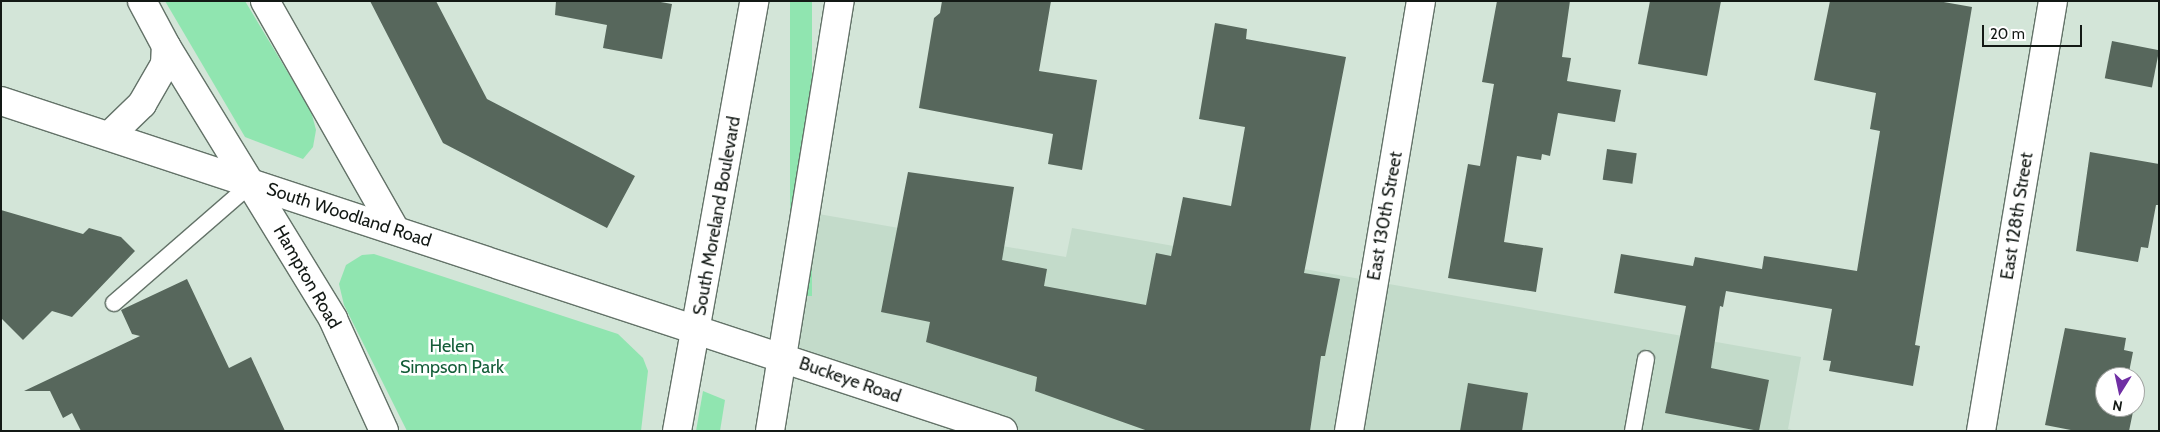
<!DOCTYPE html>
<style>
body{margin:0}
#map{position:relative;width:2160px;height:432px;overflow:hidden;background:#d3e5d8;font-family:Cabin,sans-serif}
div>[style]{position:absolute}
.built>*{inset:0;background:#c3dbca}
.green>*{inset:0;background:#90e5b0;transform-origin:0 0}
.building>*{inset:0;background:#57675c;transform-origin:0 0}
.roads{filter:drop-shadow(1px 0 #637268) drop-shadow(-1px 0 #637268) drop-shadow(0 1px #637268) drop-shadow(0 -1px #637268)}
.lane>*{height:16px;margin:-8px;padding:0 8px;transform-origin:8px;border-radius:8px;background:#fff}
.street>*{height:28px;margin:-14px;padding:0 14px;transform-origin:14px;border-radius:14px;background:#fff}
.secondary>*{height:28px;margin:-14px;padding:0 14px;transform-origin:14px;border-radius:14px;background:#fff}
span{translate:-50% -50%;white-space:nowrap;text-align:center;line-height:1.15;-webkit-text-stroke:5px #fff;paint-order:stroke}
.street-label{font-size:18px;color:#131915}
.park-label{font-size:18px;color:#145d38}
.frame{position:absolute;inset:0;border:2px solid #131915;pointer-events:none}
.north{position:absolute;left:2095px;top:367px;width:50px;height:50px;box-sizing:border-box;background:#fff;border:1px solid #a1a3a1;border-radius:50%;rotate:190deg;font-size:14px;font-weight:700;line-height:20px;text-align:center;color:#131915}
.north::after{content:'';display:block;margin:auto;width:18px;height:22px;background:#702fa4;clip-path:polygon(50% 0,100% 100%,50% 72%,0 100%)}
.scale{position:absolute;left:1982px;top:25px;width:100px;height:22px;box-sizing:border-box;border:2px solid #131915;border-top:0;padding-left:6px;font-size:15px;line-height:18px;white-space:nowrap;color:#131915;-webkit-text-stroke:4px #fff;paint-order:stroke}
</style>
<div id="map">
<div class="built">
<i style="clip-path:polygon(807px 212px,1066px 257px,1072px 228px,1801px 357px,1788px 429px,1796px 431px,1003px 431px,784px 357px)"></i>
</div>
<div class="green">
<i style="clip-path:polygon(165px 1px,245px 1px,311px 111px,316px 130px,313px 147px,303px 159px,245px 137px)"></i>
<i style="left:790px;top:1px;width:22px;height:295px"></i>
<i style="clip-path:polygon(374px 254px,618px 334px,643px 358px,648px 371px,641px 431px,407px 431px,344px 305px,339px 284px,346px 265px,362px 255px)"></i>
<i style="clip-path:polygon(703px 391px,725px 400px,720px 431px,696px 431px)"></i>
</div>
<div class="building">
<i style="clip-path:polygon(370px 1px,436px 1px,487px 99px,635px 176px,607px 228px,443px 143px)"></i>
<i style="clip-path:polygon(556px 1px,655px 1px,672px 4px,662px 59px,603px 48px,607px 25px,555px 15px)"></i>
<i style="clip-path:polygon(942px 1px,1051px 1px,1039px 71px,1097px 80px,1082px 170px,1048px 164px,1053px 134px,919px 108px,934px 18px,940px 13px)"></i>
<i style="clip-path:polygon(1497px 1px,1570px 1px,1562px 57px,1571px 58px,1567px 81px,1621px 90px,1615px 122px,1558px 113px,1550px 156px,1542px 154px,1541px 160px,1517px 156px,1504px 242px,1543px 248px,1536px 292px,1448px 278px,1468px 164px,1480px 166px,1494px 84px,1482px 82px)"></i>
<i style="clip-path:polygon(1650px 1px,1721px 1px,1707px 76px,1638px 64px)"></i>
<i style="clip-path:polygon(1830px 1px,1938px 1px,1972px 7px,1915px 345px,1920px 346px,1913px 386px,1829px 371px,1831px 361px,1823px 360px,1832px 309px,1726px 291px,1723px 307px,1720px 306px,1711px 368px,1769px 380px,1759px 431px,1665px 413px,1686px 306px,1614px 293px,1621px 254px,1693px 266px,1695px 257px,1762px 269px,1764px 256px,1857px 271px,1880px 131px,1870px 129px,1876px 93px,1814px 80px)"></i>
<i style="clip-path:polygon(1215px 23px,1247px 29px,1246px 39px,1346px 57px,1304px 273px,1340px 279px,1325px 356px,1321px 356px,1310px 431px,1148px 431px,1035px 391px,1037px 377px,926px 342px,930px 322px,881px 312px,908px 172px,1014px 187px,1002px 260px,1047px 269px,1044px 286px,1146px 305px,1156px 253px,1171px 256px,1183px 197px,1231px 206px,1245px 127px,1199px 119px)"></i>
<i style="left:2112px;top:41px;width:48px;height:38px;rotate:11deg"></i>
<i style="left:1607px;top:149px;width:30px;height:31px;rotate:8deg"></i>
<i style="clip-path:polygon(2090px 152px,2159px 164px,2159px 205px,2156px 205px,2148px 248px,2141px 247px,2138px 262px,2076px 251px)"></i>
<i style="clip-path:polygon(1px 210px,83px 234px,89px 228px,121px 237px,135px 251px,72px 317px,52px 311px,23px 340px,1px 318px)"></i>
<i style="clip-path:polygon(187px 279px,229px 368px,251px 357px,285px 431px,81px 431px,72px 413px,63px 418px,50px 391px,24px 391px,140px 336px,132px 334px,121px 310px)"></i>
<i style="clip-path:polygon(2065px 328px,2126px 338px,2124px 350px,2133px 352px,2128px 377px,2105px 377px,2105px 407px,2134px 407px,2129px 431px,2076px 431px,2045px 425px)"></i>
<i style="clip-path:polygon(1468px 383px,1528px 393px,1522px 431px,1460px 431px)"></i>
</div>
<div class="roads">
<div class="lane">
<i style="left:114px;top:303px;width:183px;rotate:-41deg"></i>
<i style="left:1633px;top:431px;width:73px;rotate:-79.8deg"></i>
</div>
<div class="street">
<i style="left:142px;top:1px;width:51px;rotate:61.9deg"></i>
<i style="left:166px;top:46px;width:320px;rotate:58.5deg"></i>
<i style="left:333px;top:319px;width:123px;rotate:65.5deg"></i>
<i style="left:265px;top:1px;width:263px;rotate:60.4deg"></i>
<i style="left:1349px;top:431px;width:436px;rotate:-80.5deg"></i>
<i style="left:1981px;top:431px;width:436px;rotate:-80.5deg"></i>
</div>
<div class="secondary">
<i style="left:1px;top:101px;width:1055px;rotate:18.23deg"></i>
<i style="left:109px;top:136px;width:46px;rotate:-44.1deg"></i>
<i style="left:142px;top:104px;width:46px;rotate:-60.1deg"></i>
<i style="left:165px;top:64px;width:18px;rotate:-87deg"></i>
<i style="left:677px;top:431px;width:437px;rotate:-79.8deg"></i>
<i style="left:770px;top:431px;width:436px;rotate:-80.8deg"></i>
</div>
</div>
<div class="street-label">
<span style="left:349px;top:215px;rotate:18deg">South Woodland Road</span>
<span style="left:717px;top:216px;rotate:-80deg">South Moreland Boulevard</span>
<span style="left:1385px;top:216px;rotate:-80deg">East 130th Street</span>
<span style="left:2017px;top:216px;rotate:-81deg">East 128th Street</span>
<span style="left:307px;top:277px;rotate:60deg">Hampton Road</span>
<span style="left:850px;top:380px;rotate:19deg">Buckeye Road</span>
</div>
<div class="park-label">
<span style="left:452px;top:357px">Helen<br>Simpson Park</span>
</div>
<div class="frame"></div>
<div class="north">N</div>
<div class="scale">20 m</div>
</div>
